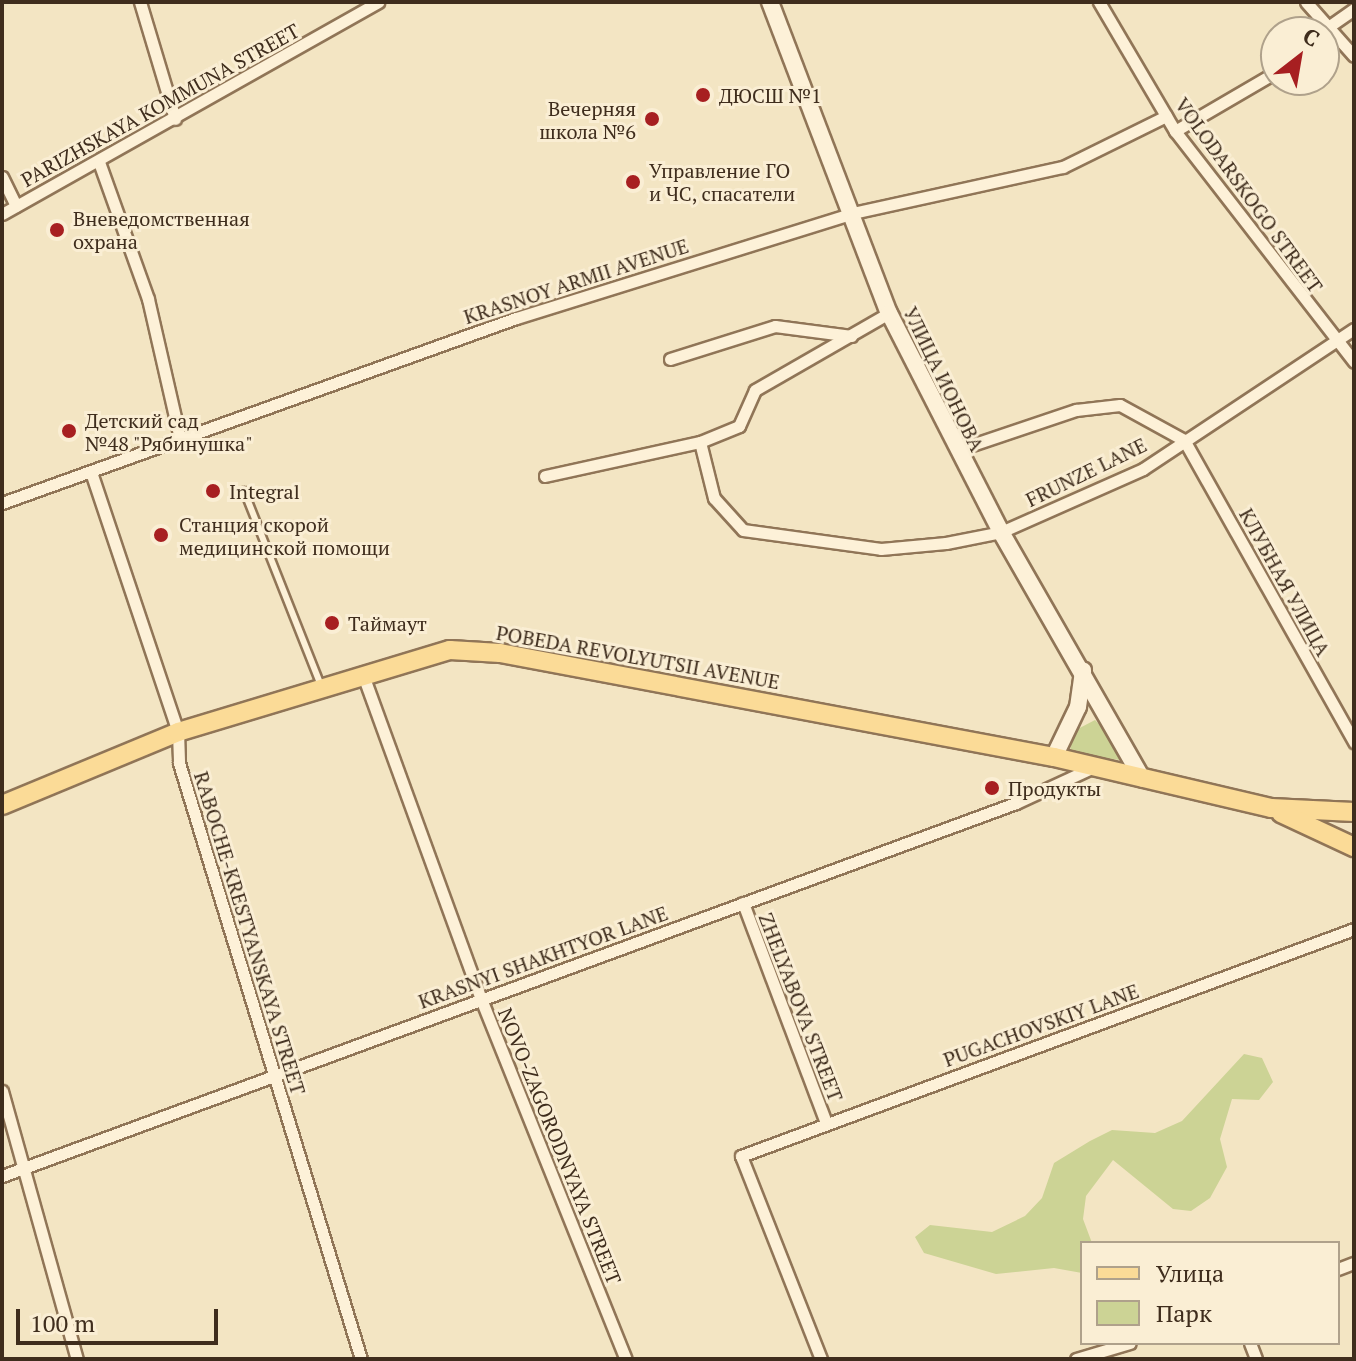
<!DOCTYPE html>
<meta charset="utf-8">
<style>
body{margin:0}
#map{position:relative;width:1356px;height:1361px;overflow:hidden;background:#f3e5c3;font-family:"PT Serif",serif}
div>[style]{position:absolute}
.green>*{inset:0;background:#ccd395}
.roads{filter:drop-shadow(2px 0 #907557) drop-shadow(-2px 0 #907557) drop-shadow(0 2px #907557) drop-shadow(0 -2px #907557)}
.service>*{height:6px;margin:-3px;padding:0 3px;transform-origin:3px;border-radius:3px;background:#fdf1d8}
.minor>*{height:11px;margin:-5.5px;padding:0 5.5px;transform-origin:5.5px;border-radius:5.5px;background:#fdf1d8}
.secondary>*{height:16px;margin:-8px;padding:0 8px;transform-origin:8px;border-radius:8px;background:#fdf1d8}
.primary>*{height:18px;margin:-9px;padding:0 9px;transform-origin:9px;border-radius:9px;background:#fbdb97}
.dots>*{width:22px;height:22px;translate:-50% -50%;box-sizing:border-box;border:4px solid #faeed4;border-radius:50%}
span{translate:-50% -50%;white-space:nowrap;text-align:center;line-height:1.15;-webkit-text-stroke:6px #faeed4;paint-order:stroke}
.poi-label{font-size:20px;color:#3f2d1d}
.left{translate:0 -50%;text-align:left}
.right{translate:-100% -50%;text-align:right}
.street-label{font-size:20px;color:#3f2d1d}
.frame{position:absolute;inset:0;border:4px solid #3f2d1d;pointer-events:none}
.legend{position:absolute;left:1080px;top:1241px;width:260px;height:104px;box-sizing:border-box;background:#faeed4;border:2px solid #afa18b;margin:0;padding:10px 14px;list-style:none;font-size:24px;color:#3f2d1d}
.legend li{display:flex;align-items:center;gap:16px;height:40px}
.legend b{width:40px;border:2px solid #afa18b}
.north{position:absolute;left:1260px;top:16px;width:80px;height:80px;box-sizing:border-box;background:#faeed4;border:2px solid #afa18b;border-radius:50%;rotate:31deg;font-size:22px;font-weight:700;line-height:32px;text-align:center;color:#3f2d1d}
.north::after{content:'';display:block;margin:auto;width:28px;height:36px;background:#a71f21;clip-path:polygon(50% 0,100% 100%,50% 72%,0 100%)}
.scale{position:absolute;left:16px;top:1309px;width:202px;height:36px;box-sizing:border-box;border:4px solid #3f2d1d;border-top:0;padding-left:10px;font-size:24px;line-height:28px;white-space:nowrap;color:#3f2d1d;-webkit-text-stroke:6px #faeed4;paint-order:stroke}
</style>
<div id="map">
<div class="green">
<i style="clip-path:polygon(1095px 720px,1121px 748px,1120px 760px,1070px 753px,1072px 732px)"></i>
<i style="clip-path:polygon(1244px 1054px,1262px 1058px,1273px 1082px,1259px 1100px,1232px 1099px,1220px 1139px,1227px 1167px,1210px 1198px,1191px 1211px,1173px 1209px,1113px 1160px,1086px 1196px,1083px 1219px,1092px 1243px,1082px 1243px,1082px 1273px,1054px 1268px,996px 1274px,924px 1253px,915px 1237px,930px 1225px,992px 1232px,1025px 1216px,1042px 1198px,1054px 1163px,1090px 1141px,1112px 1130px,1155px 1133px,1182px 1121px)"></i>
</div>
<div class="roads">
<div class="service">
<i style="left:244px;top:491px;width:209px;rotate:68.4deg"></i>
</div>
<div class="minor">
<i style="left:140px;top:2px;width:122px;rotate:73.3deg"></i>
<i style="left:1099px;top:2px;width:150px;rotate:59.5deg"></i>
<i style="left:1175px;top:131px;width:292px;rotate:52.2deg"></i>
<i style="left:1306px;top:2px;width:72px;rotate:48.4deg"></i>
<i style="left:1321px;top:32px;width:40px;rotate:-34.9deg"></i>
<i style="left:1175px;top:131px;width:117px;rotate:-30.3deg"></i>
<i style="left:99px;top:162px;width:145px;rotate:70.3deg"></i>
<i style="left:148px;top:299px;width:139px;rotate:77.1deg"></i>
<i style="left:2px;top:177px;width:32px;rotate:64deg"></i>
<i style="left:2px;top:214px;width:432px;rotate:-29.4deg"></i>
<i style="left:670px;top:359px;width:110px;rotate:-17.4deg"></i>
<i style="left:775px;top:326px;width:77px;rotate:7.5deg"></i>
<i style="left:700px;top:442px;width:58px;rotate:76deg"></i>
<i style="left:714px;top:498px;width:43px;rotate:47.8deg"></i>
<i style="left:743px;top:530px;width:139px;rotate:7.8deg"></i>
<i style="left:881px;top:549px;width:65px;rotate:-5.3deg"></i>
<i style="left:946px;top:543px;width:56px;rotate:-11.3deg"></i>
<i style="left:1001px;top:532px;width:155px;rotate:-23.9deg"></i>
<i style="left:1143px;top:469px;width:253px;rotate:-33.6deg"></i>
<i style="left:957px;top:450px;width:126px;rotate:-18.6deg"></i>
<i style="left:1076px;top:410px;width:44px;rotate:-6.5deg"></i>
<i style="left:1120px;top:405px;width:73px;rotate:28.7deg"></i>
<i style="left:1184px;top:440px;width:347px;rotate:60.6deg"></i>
<i style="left:91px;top:472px;width:274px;rotate:71.5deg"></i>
<i style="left:178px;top:732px;width:31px;rotate:88deg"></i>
<i style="left:179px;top:763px;width:623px;rotate:73.02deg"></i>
<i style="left:545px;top:476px;width:159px;rotate:-12.4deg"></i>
<i style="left:700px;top:442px;width:42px;rotate:-22.3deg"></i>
<i style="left:739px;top:426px;width:39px;rotate:-66deg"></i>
<i style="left:755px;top:390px;width:155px;rotate:-29.9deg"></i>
<i style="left:2px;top:503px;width:546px;rotate:-19.79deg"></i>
<i style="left:516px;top:318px;width:353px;rotate:-17.3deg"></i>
<i style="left:853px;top:213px;width:215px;rotate:-12.4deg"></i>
<i style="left:1063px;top:167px;width:115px;rotate:-26.3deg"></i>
<i style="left:363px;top:675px;width:345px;rotate:70deg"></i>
<i style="left:481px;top:999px;width:388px;rotate:68.1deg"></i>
<i style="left:743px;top:903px;width:235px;rotate:69.3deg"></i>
<i style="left:2px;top:1091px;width:278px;rotate:74.4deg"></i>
<i style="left:2px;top:1176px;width:1080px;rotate:-20.2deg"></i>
<i style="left:1016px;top:803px;width:86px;rotate:-24.8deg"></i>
<i style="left:1338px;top:1269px;width:17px;rotate:-21deg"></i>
<i style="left:1250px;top:1343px;width:17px;rotate:69deg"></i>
<i style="left:821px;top:1359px;width:218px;rotate:-111.5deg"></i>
<i style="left:741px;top:1156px;width:654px;rotate:-20.32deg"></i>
<i style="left:1076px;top:1359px;width:56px;rotate:-16.5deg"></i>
</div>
<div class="secondary">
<i style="left:770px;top:2px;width:333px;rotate:69.1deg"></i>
<i style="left:889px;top:313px;width:246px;rotate:62.9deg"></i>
<i style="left:1001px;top:532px;width:284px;rotate:60.2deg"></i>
<i style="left:1054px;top:757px;width:55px;rotate:-64.4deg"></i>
<i style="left:1078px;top:707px;width:37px;rotate:-82deg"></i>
</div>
<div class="primary">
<i style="left:2px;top:805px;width:191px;rotate:-22.5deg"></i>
<i style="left:178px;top:732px;width:284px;rotate:-16.8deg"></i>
<i style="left:450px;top:650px;width:50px;rotate:3.4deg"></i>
<i style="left:500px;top:653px;width:564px;rotate:10.63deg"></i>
<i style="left:1054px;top:757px;width:223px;rotate:13.2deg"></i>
<i style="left:1271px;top:808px;width:83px;rotate:2.8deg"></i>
<i style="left:1281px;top:813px;width:81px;rotate:25deg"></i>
</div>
</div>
<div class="dots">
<i style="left:703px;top:95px;background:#a71f21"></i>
<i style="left:652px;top:119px;background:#a71f21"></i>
<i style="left:633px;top:182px;background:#a71f21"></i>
<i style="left:57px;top:230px;background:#a71f21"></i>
<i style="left:69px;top:431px;background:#a71f21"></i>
<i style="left:213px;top:491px;background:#a71f21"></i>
<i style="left:161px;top:535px;background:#a71f21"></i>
<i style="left:332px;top:623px;background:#a71f21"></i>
<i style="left:992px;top:788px;background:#a71f21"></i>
</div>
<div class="poi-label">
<span class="left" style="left:719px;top:95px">ДЮСШ №1</span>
<span class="right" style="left:636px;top:120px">Вечерняя<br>школа №6</span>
<span class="left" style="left:649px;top:182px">Управление ГО<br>и ЧС, спасатели</span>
<span class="left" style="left:73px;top:230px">Вневедомственная<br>охрана</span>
<span class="left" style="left:85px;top:432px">Детский сад<br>№48 "Рябинушка"</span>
<span class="left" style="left:229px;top:491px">Integral</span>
<span class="left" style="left:179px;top:536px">Станция скорой<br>медицинской помощи</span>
<span class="left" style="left:348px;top:623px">Таймаут</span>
<span class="left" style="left:1008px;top:788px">Продукты</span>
</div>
<div class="street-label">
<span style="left:160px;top:105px;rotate:-29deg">PARIZHSKAYA KOMMUNA STREET</span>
<span style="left:1249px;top:195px;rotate:54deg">VOLODARSKOGO STREET</span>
<span style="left:576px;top:281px;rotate:-18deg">KRASNOY ARMII AVENUE</span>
<span style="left:944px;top:379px;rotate:64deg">УЛИЦА ИОНОВА</span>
<span style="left:1086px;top:472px;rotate:-26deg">FRUNZE LANE</span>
<span style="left:1285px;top:582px;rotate:61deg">КЛУБНАЯ УЛИЦА</span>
<span style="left:638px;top:657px;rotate:10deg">POBEDA REVOLYUTSII AVENUE</span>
<span style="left:250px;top:933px;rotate:73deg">RABOCHE-KRESTYANSKAYA STREET</span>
<span style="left:543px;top:957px;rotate:-20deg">KRASNYI SHAKHTYOR LANE</span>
<span style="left:801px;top:1007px;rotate:69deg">ZHELYABOVA STREET</span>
<span style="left:1041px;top:1025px;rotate:-20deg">PUGACHOVSKIY LANE</span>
<span style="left:560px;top:1146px;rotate:68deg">NOVO-ZAGORODNYAYA STREET</span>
</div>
<div class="frame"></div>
<ul class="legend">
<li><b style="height:10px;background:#fbdb97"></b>Улица</li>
<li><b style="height:22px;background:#ccd395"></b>Парк</li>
</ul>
<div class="north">С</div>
<div class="scale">100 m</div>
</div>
